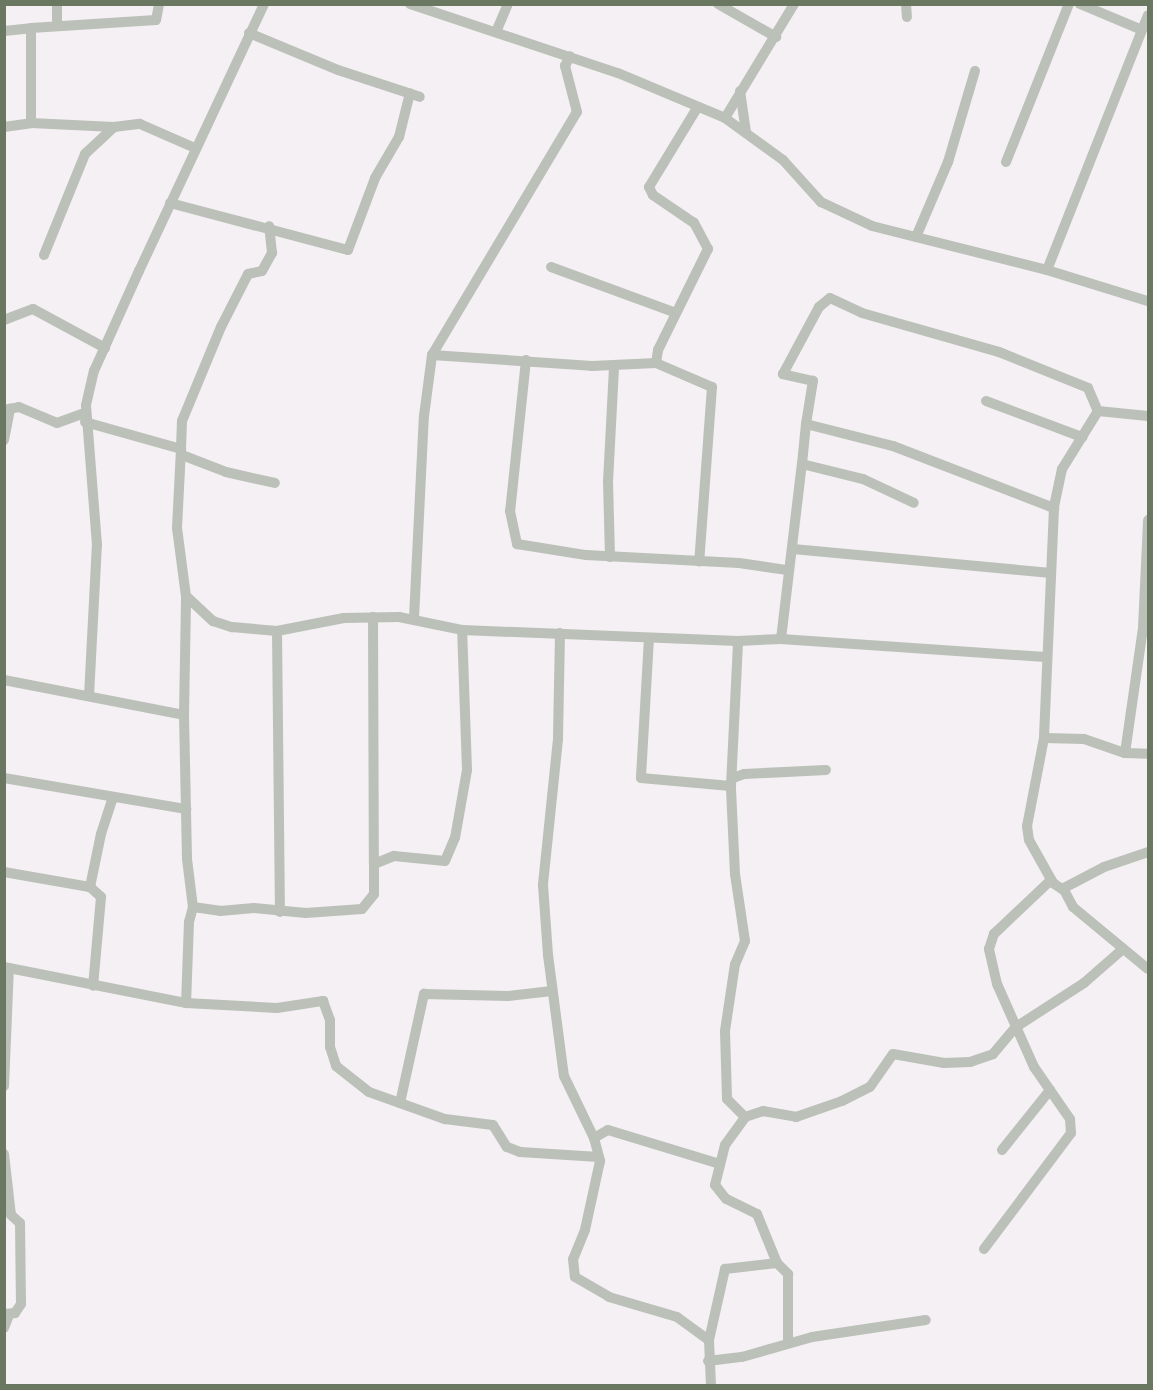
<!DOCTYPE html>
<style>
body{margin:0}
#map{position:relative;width:1153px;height:1390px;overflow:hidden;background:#f4f0f3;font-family:"DejaVu Sans",sans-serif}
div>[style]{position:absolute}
.minor>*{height:10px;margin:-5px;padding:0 5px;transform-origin:5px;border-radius:5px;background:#bbc0b9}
span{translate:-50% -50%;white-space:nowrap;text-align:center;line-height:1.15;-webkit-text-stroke:6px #fff;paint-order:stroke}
.frame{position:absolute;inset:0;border:6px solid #6a7862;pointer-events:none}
</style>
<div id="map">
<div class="minor">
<i style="left:57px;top:4px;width:22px;rotate:90deg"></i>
<i style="left:410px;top:4px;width:219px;rotate:18.4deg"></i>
<i style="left:618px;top:73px;width:116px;rotate:22.8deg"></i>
<i style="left:725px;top:118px;width:72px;rotate:35.9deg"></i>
<i style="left:783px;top:160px;width:57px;rotate:47.9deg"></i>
<i style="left:821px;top:202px;width:56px;rotate:25.2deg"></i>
<i style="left:872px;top:226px;width:180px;rotate:14.1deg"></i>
<i style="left:1047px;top:270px;width:106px;rotate:17.1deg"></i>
<i style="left:718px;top:4px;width:67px;rotate:29.6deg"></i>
<i style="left:906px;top:4px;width:13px;rotate:86deg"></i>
<i style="left:1080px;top:4px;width:67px;rotate:22.8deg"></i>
<i style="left:4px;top:31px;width:27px;rotate:-6deg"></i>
<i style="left:496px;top:32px;width:30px;rotate:-67deg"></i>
<i style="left:249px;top:33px;width:96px;rotate:22.6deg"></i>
<i style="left:338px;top:70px;width:86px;rotate:18.2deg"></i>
<i style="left:740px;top:91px;width:41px;rotate:81.7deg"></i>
<i style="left:725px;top:118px;width:133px;rotate:-58.8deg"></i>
<i style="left:31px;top:123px;width:95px;rotate:-90deg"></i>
<i style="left:31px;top:28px;width:125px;rotate:-3.7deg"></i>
<i style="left:156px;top:20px;width:16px;rotate:-79deg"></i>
<i style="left:4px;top:127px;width:27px;rotate:-8deg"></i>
<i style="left:31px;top:123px;width:83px;rotate:2.8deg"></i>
<i style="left:114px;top:127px;width:26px;rotate:-7deg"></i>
<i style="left:140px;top:124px;width:60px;rotate:23.6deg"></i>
<i style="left:1006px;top:162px;width:170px;rotate:-68.3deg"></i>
<i style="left:170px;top:203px;width:184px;rotate:14.8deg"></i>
<i style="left:348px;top:250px;width:77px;rotate:-69.4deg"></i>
<i style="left:375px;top:178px;width:48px;rotate:-59.7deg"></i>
<i style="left:399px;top:137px;width:45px;rotate:-76deg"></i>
<i style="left:916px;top:237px;width:82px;rotate:-66.9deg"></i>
<i style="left:948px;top:162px;width:95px;rotate:-73.5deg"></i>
<i style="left:44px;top:255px;width:109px;rotate:-67.9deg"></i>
<i style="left:85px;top:154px;width:40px;rotate:-43deg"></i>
<i style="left:551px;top:267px;width:133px;rotate:20.2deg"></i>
<i style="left:1047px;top:270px;width:274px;rotate:-68.4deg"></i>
<i style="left:4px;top:320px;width:31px;rotate:-21deg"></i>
<i style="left:33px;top:309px;width:82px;rotate:28.4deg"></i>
<i style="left:432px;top:355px;width:160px;rotate:3.9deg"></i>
<i style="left:592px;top:366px;width:64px;rotate:-2.7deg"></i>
<i style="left:656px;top:363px;width:61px;rotate:23.2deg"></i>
<i style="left:712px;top:387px;width:175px;rotate:94.2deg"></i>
<i style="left:526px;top:360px;width:152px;rotate:96deg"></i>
<i style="left:510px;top:511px;width:34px;rotate:78deg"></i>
<i style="left:517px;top:544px;width:70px;rotate:9.1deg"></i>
<i style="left:586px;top:555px;width:153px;rotate:3deg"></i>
<i style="left:739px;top:563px;width:49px;rotate:8.3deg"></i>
<i style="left:656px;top:363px;width:13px;rotate:-81deg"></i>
<i style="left:658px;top:350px;width:113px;rotate:-63.7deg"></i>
<i style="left:708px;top:249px;width:30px;rotate:-118deg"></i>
<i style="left:694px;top:223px;width:50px;rotate:-145.7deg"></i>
<i style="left:653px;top:195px;width:9px;rotate:-117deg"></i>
<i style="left:649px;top:187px;width:92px;rotate:-58.7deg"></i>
<i style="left:986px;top:401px;width:103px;rotate:20.6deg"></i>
<i style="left:4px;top:410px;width:15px;rotate:-11deg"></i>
<i style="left:19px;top:407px;width:41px;rotate:22.8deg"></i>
<i style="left:57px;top:423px;width:30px;rotate:-20deg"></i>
<i style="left:1098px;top:411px;width:68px;rotate:121.8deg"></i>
<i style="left:1062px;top:469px;width:40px;rotate:102deg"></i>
<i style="left:1054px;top:508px;width:230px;rotate:92.5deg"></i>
<i style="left:1044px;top:738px;width:90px;rotate:100.9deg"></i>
<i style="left:1027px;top:826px;width:14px;rotate:82deg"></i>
<i style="left:1029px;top:840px;width:49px;rotate:60.8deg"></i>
<i style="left:1053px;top:883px;width:11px;rotate:34deg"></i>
<i style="left:1062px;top:889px;width:47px;rotate:-27.6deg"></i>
<i style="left:1104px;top:867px;width:46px;rotate:-18.8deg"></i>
<i style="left:85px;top:422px;width:100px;rotate:15.7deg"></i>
<i style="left:181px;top:449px;width:79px;rotate:92.9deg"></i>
<i style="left:177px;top:528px;width:69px;rotate:82.5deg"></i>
<i style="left:186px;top:596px;width:37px;rotate:43deg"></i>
<i style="left:213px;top:621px;width:20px;rotate:18deg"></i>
<i style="left:232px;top:627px;width:45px;rotate:5.1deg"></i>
<i style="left:277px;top:631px;width:68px;rotate:-11deg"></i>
<i style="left:344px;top:618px;width:55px;rotate:-1deg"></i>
<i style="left:399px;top:617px;width:64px;rotate:11.7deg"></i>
<i style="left:462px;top:630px;width:276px;rotate:2.3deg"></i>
<i style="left:738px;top:641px;width:43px;rotate:-2.7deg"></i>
<i style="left:781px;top:639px;width:265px;rotate:3.9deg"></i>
<i style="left:806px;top:424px;width:44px;rotate:-80.8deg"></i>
<i style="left:813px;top:381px;width:31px;rotate:-167deg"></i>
<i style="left:783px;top:374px;width:76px;rotate:-61.8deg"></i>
<i style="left:819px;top:307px;width:14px;rotate:-39deg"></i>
<i style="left:830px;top:298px;width:35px;rotate:25deg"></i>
<i style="left:862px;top:313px;width:142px;rotate:15.9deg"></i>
<i style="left:999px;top:352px;width:96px;rotate:22deg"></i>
<i style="left:1088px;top:388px;width:25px;rotate:67deg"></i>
<i style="left:1098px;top:411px;width:50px;rotate:5.7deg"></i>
<i style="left:4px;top:440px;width:32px;rotate:-79deg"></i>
<i style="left:181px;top:449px;width:28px;rotate:-88deg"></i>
<i style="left:182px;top:421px;width:102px;rotate:-67.5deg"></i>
<i style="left:221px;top:327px;width:59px;rotate:-63deg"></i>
<i style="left:248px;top:274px;width:14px;rotate:-12deg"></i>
<i style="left:262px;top:271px;width:21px;rotate:-61deg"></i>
<i style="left:272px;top:253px;width:27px;rotate:-96deg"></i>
<i style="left:182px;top:455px;width:47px;rotate:21.1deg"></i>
<i style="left:226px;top:472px;width:50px;rotate:12.7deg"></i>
<i style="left:802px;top:464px;width:40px;rotate:-84.3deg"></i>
<i style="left:806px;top:424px;width:90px;rotate:14.2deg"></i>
<i style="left:893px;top:446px;width:173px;rotate:21.1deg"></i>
<i style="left:793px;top:549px;width:259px;rotate:5.3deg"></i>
<i style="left:610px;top:557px;width:75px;rotate:-91.5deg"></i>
<i style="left:608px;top:482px;width:116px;rotate:-87deg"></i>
<i style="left:373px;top:617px;width:247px;rotate:89.8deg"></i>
<i style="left:414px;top:618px;width:202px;rotate:-87.2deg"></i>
<i style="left:424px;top:416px;width:62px;rotate:-82.5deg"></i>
<i style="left:432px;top:355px;width:283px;rotate:-59.2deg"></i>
<i style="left:577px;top:112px;width:48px;rotate:-104.6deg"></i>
<i style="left:565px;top:66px;width:11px;rotate:-63deg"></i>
<i style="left:277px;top:631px;width:281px;rotate:89.4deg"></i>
<i style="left:560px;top:633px;width:106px;rotate:91.1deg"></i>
<i style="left:558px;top:739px;width:147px;rotate:95.9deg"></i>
<i style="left:543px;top:885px;width:70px;rotate:85.9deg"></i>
<i style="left:548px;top:955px;width:122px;rotate:82.5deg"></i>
<i style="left:564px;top:1076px;width:69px;rotate:64.2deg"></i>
<i style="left:594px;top:1138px;width:24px;rotate:75deg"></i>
<i style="left:600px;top:1161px;width:71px;rotate:102.3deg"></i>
<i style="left:585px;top:1230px;width:31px;rotate:112deg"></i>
<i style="left:573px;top:1259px;width:18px;rotate:84deg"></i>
<i style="left:575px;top:1277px;width:39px;rotate:30deg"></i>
<i style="left:609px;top:1297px;width:71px;rotate:16.4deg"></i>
<i style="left:677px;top:1317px;width:39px;rotate:36deg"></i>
<i style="left:709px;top:1340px;width:46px;rotate:87.5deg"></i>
<i style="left:649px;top:638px;width:140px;rotate:93.3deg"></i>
<i style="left:641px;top:778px;width:90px;rotate:5.1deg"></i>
<i style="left:731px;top:786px;width:145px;rotate:-87.2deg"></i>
<i style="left:781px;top:639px;width:176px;rotate:-83.2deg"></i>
<i style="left:802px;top:464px;width:63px;rotate:13.8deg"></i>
<i style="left:863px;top:479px;width:56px;rotate:25.2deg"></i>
<i style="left:4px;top:680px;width:183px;rotate:11deg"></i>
<i style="left:184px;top:715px;width:144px;rotate:88.8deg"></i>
<i style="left:187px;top:859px;width:48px;rotate:82.9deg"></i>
<i style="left:193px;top:907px;width:16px;rotate:105deg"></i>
<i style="left:189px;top:922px;width:81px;rotate:92.1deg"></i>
<i style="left:89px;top:696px;width:151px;rotate:-87deg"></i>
<i style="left:97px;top:545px;width:140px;rotate:-94.5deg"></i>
<i style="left:86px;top:405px;width:35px;rotate:-77deg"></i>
<i style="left:94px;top:371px;width:110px;rotate:-65.8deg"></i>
<i style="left:139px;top:271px;width:295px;rotate:-64.9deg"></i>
<i style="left:184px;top:715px;width:119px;rotate:-89deg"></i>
<i style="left:1044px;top:738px;width:40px;rotate:1.4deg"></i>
<i style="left:1084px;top:739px;width:43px;rotate:18.9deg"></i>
<i style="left:1125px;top:753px;width:23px;rotate:2deg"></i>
<i style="left:1125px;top:753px;width:126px;rotate:-81.8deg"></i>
<i style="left:1143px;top:628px;width:108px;rotate:-87.3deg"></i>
<i style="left:4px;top:778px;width:185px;rotate:9.7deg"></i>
<i style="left:733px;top:778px;width:12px;rotate:-20deg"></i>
<i style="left:744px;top:774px;width:82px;rotate:-2.8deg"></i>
<i style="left:731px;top:789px;width:85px;rotate:87.3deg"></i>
<i style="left:735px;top:874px;width:68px;rotate:81.5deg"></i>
<i style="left:745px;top:941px;width:25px;rotate:113deg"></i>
<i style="left:735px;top:964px;width:68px;rotate:98.5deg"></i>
<i style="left:725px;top:1031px;width:68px;rotate:88.3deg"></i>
<i style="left:727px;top:1099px;width:25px;rotate:45deg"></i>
<i style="left:4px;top:872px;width:87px;rotate:9.9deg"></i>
<i style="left:90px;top:887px;width:54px;rotate:-78.3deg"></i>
<i style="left:101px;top:834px;width:39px;rotate:-72deg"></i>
<i style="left:90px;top:887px;width:15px;rotate:42deg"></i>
<i style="left:101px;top:897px;width:89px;rotate:95.1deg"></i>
<i style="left:1063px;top:888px;width:21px;rotate:62deg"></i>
<i style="left:1073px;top:907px;width:97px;rotate:39.6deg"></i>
<i style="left:193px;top:907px;width:27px;rotate:8deg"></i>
<i style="left:220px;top:911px;width:34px;rotate:-5deg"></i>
<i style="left:254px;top:908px;width:52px;rotate:5.5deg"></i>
<i style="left:306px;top:913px;width:56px;rotate:-4.1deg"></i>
<i style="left:362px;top:909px;width:19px;rotate:-51deg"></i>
<i style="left:374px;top:894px;width:30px;rotate:-90deg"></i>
<i style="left:374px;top:864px;width:22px;rotate:-22deg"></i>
<i style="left:394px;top:856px;width:51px;rotate:5.6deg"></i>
<i style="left:445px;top:861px;width:25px;rotate:-67deg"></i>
<i style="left:455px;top:838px;width:69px;rotate:-80deg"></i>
<i style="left:467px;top:770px;width:140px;rotate:-92deg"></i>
<i style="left:4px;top:967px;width:186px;rotate:11.2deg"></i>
<i style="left:186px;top:1003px;width:91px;rotate:3.1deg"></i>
<i style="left:277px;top:1008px;width:47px;rotate:-8.7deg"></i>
<i style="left:323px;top:1001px;width:20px;rotate:70deg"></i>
<i style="left:330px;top:1020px;width:27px;rotate:90deg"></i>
<i style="left:330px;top:1047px;width:20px;rotate:72deg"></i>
<i style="left:336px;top:1066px;width:42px;rotate:38.2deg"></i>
<i style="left:369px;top:1092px;width:81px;rotate:19.6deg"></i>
<i style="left:445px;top:1119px;width:48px;rotate:7.1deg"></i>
<i style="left:493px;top:1125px;width:26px;rotate:58deg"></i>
<i style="left:507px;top:1147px;width:14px;rotate:21deg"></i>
<i style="left:520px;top:1152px;width:79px;rotate:3.6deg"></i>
<i style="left:4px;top:1086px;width:118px;rotate:-87.6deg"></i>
<i style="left:400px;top:1103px;width:112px;rotate:-77.6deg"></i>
<i style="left:424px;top:994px;width:84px;rotate:1.4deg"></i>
<i style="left:508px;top:996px;width:44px;rotate:-6.5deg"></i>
<i style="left:594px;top:1138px;width:16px;rotate:-30deg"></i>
<i style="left:608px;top:1130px;width:117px;rotate:16.9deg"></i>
<i style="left:1002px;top:1150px;width:77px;rotate:-51.3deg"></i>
<i style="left:4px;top:1154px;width:61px;rotate:83.5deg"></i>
<i style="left:11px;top:1215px;width:12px;rotate:42deg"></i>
<i style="left:20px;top:1223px;width:81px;rotate:89.3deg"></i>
<i style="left:21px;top:1304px;width:11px;rotate:124deg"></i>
<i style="left:15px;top:1313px;width:11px;rotate:175deg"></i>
<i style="left:984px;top:1249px;width:145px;rotate:-53.1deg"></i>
<i style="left:1071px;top:1133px;width:14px;rotate:-94deg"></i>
<i style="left:1070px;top:1119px;width:63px;rotate:-124.7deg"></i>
<i style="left:1034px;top:1067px;width:91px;rotate:-114deg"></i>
<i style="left:997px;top:984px;width:36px;rotate:-103deg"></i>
<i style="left:989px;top:949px;width:16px;rotate:-72deg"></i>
<i style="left:994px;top:934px;width:79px;rotate:-43.5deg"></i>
<i style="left:777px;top:1263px;width:16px;rotate:45deg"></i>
<i style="left:788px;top:1274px;width:68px;rotate:90deg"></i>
<i style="left:4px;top:1328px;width:14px;rotate:-69deg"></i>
<i style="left:709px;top:1340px;width:73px;rotate:-77.3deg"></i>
<i style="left:725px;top:1269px;width:52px;rotate:-6.6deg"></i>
<i style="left:777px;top:1263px;width:53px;rotate:-112.2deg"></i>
<i style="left:757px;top:1214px;width:34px;rotate:-154deg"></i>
<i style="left:726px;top:1199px;width:18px;rotate:-128deg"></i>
<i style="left:715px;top:1185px;width:41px;rotate:-76deg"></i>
<i style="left:725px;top:1145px;width:34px;rotate:-54deg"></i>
<i style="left:745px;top:1117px;width:19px;rotate:-18deg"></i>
<i style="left:763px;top:1111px;width:34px;rotate:10deg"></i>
<i style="left:796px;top:1117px;width:49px;rotate:-19.2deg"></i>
<i style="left:842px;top:1101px;width:31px;rotate:-27deg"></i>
<i style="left:870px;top:1087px;width:40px;rotate:-55.1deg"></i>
<i style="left:893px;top:1054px;width:52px;rotate:10deg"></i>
<i style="left:944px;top:1063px;width:26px;rotate:-2deg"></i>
<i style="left:970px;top:1062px;width:24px;rotate:-19deg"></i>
<i style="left:993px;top:1054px;width:35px;rotate:-50deg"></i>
<i style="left:1016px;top:1027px;width:81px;rotate:-32.9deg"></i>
<i style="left:1084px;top:983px;width:52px;rotate:-41.1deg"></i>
<i style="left:708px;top:1361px;width:34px;rotate:-7deg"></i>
<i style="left:742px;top:1357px;width:73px;rotate:-15.9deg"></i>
<i style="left:812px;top:1337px;width:115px;rotate:-8.5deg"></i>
</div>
<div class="frame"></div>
</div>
